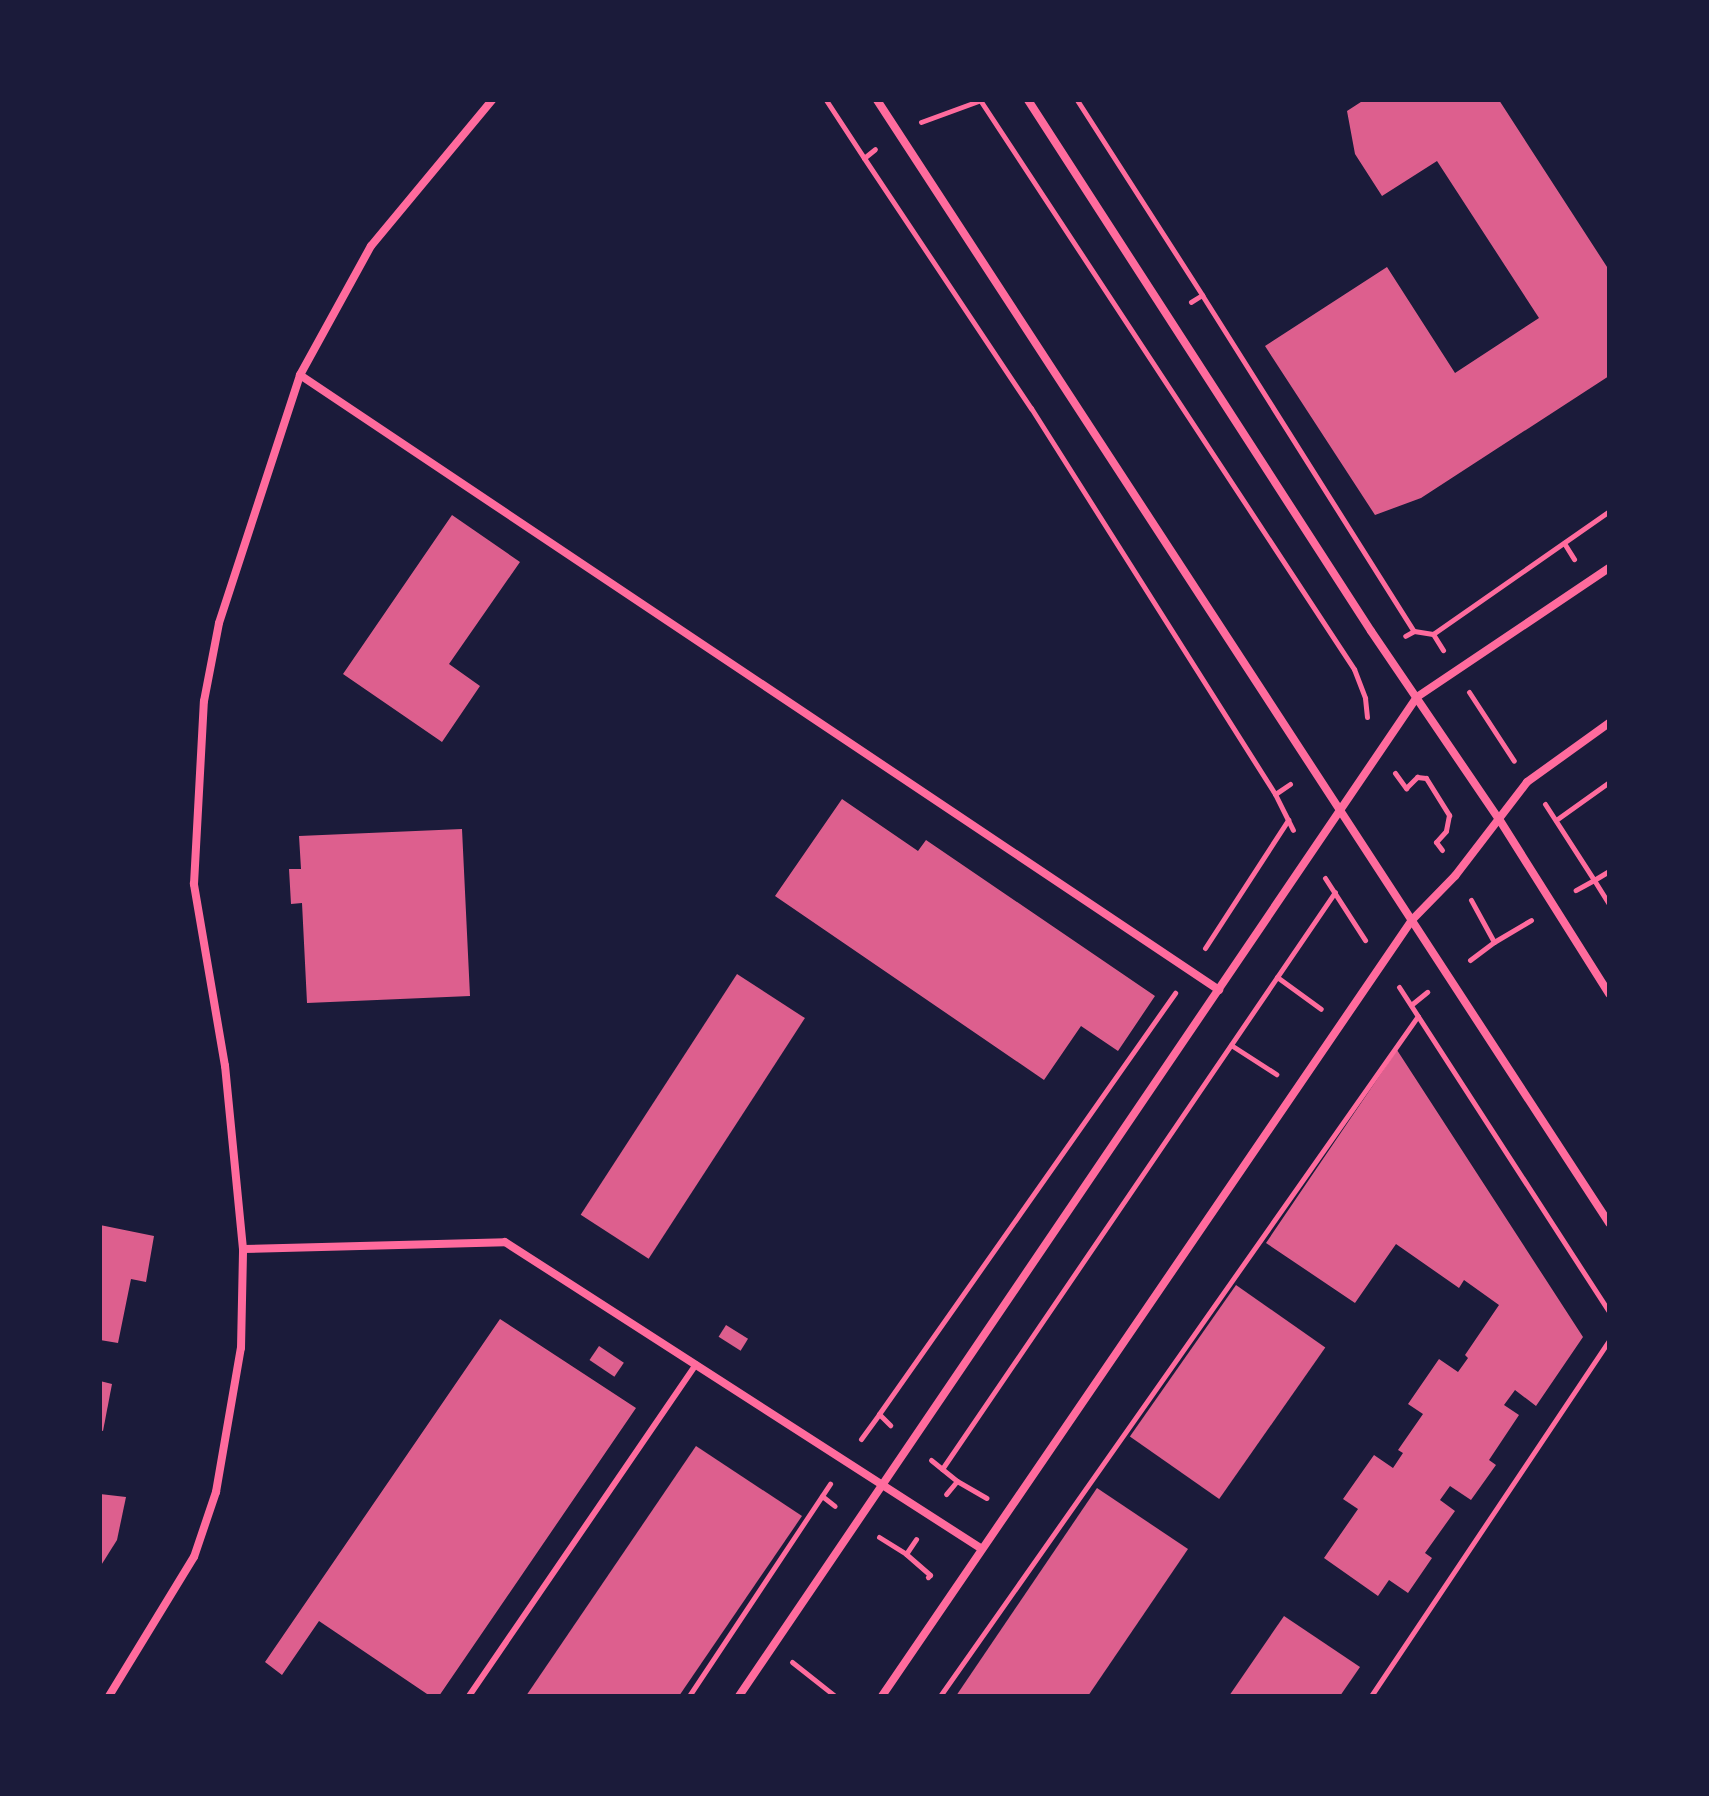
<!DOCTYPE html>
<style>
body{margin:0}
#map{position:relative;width:1709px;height:1796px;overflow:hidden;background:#1b1b3a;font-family:"IBM Plex Sans",sans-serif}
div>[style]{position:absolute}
.building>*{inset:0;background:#dd5f8e;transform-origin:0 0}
.path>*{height:5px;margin:-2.5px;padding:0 2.5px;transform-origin:2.5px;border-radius:2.5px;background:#ff6b9d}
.service>*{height:6px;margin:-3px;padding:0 3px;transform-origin:3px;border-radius:3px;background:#ff6b9d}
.minor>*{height:8px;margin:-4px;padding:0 4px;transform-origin:4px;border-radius:4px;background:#ff6b9d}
span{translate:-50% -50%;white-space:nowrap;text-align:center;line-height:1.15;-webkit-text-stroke:6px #1b1b3a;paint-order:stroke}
.frame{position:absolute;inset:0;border:102px solid #1b1b3a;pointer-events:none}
</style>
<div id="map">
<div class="building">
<i style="clip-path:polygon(1364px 100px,1499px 100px,1609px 270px,1609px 376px,1421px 498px,1375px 515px,1265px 346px,1387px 267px,1455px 373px,1539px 318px,1437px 161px,1382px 196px,1355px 154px,1347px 111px)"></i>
<i style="clip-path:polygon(452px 515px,520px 562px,449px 664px,480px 686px,442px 742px,343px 674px)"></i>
<i style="clip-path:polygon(842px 799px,918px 851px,926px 840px,1155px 996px,1118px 1051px,1081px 1026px,1044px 1080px,775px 896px)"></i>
<i style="clip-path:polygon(462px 829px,470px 996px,307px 1003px,302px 903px,291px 904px,289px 869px,301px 869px,299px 836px)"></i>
<i style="left:737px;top:974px;width:81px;height:287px;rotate:33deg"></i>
<i style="clip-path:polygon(1397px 1050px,1583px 1337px,1536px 1406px,1515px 1390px,1504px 1405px,1519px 1415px,1489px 1460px,1496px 1465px,1471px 1500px,1450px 1486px,1440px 1500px,1455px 1511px,1425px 1553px,1432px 1558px,1408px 1593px,1389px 1580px,1378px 1596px,1324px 1558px,1358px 1509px,1343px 1499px,1374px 1455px,1393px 1468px,1403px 1453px,1398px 1450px,1423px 1414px,1408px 1404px,1439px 1359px,1458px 1372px,1468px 1358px,1465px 1355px,1499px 1305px,1464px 1280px,1459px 1288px,1396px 1244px,1355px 1303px,1266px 1243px)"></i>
<i style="clip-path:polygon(100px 1225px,154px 1236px,146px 1282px,131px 1279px,118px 1343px,100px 1340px)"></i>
<i style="left:1236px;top:1285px;width:109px;height:185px;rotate:35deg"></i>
<i style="clip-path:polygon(500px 1319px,636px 1408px,439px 1696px,430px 1696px,319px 1621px,282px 1675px,265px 1662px)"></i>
<i style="left:726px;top:1325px;width:26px;height:14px;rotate:32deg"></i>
<i style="left:599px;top:1346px;width:30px;height:17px;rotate:34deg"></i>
<i style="clip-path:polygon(100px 1381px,112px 1384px,103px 1431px,100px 1430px)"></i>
<i style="clip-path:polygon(696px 1446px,802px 1516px,679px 1696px,526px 1696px)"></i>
<i style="clip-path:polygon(1097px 1488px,1188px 1549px,1088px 1696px,956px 1696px)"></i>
<i style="clip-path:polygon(100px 1494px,126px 1497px,117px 1540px,100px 1567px)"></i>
<i style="clip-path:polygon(1284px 1616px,1360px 1667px,1340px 1696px,1229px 1696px)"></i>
</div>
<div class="path">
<i style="left:826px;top:100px;width:69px;rotate:56.8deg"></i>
<i style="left:864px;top:158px;width:14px;rotate:-39deg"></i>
<i style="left:980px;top:100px;width:681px;rotate:56.68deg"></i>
<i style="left:1354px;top:669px;width:31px;rotate:69deg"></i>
<i style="left:1365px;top:698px;width:19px;rotate:84deg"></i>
<i style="left:1077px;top:100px;width:232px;rotate:57.3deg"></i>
<i style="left:1202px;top:295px;width:13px;rotate:148deg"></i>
<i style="left:921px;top:122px;width:64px;rotate:-20.1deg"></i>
<i style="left:864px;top:158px;width:301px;rotate:56.3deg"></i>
<i style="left:1031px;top:408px;width:457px;rotate:57.7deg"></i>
<i style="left:1202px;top:295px;width:397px;rotate:57.8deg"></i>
<i style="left:1414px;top:631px;width:10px;rotate:151deg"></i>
<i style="left:1564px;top:543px;width:19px;rotate:58deg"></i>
<i style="left:1414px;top:631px;width:19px;rotate:9deg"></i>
<i style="left:1433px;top:634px;width:19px;rotate:58deg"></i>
<i style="left:1433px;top:634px;width:215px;rotate:-34.9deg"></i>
<i style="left:1469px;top:692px;width:82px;rotate:56.9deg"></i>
<i style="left:1395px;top:773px;width:19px;rotate:54deg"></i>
<i style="left:1406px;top:788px;width:16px;rotate:-45deg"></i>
<i style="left:1417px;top:777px;width:9px;rotate:6deg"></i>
<i style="left:1426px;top:778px;width:44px;rotate:58.1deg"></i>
<i style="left:1449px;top:815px;width:16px;rotate:101deg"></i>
<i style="left:1446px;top:831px;width:15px;rotate:132deg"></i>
<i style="left:1436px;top:842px;width:10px;rotate:53deg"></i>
<i style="left:1290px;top:784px;width:18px;rotate:146deg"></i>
<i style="left:1275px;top:794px;width:40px;rotate:63.4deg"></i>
<i style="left:1545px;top:804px;width:90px;rotate:57.2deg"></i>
<i style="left:1594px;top:880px;width:21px;rotate:151deg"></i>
<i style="left:1556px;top:820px;width:65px;rotate:-35.6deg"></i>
<i style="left:1609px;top:871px;width:17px;rotate:149deg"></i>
<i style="left:1594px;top:880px;width:28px;rotate:58deg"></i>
<i style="left:1325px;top:878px;width:74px;rotate:57.2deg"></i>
<i style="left:1494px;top:942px;width:43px;rotate:-30.7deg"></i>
<i style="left:1205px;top:948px;width:153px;rotate:-57deg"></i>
<i style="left:1470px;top:960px;width:30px;rotate:-37deg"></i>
<i style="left:1494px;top:942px;width:48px;rotate:-118.7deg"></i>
<i style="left:1277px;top:977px;width:54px;rotate:36deg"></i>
<i style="left:1399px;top:987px;width:387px;rotate:57.1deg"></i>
<i style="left:1411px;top:1005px;width:21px;rotate:-39deg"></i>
<i style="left:1231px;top:1045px;width:54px;rotate:32.8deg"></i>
<i style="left:879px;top:1414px;width:515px;rotate:-54.89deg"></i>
<i style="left:861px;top:1439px;width:31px;rotate:-54deg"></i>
<i style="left:879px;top:1414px;width:16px;rotate:45deg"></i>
<i style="left:931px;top:1460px;width:33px;rotate:39deg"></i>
<i style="left:957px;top:1481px;width:17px;rotate:130deg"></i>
<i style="left:942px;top:1469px;width:698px;rotate:-55.74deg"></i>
<i style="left:957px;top:1481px;width:34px;rotate:30deg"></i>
<i style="left:822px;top:1496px;width:16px;rotate:38deg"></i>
<i style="left:879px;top:1537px;width:32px;rotate:32deg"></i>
<i style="left:906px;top:1554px;width:18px;rotate:-56deg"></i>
<i style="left:906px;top:1554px;width:32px;rotate:41deg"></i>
<i style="left:930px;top:1575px;width:3px;rotate:135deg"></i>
<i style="left:792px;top:1662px;width:55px;rotate:38.3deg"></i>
<i style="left:689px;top:1696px;width:255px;rotate:-56.4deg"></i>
<i style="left:940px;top:1696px;width:831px;rotate:-54.9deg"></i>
<i style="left:1371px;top:1696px;width:427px;rotate:-56.2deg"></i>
</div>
<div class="service">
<i style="left:469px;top:1696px;width:402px;rotate:-55.6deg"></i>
</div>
<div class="minor">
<i style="left:877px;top:100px;width:1341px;rotate:56.9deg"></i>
<i style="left:1028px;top:100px;width:632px;rotate:57.14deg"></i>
<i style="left:1371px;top:631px;width:227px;rotate:55.8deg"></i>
<i style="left:1499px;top:819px;width:207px;rotate:57.8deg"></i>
<i style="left:300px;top:375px;width:1106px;rotate:33.79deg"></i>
<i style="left:243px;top:1249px;width:262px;rotate:-1.5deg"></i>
<i style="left:505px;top:1242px;width:567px;rotate:32.77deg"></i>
<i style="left:109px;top:1696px;width:163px;rotate:-58.6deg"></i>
<i style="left:194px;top:1557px;width:69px;rotate:-71.3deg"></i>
<i style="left:216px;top:1492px;width:146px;rotate:-80.2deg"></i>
<i style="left:241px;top:1348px;width:99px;rotate:-88.8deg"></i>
<i style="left:243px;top:1249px;width:184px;rotate:-95.6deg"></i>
<i style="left:225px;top:1066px;width:185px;rotate:-99.7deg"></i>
<i style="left:194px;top:884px;width:183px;rotate:-86.9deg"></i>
<i style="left:204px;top:701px;width:79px;rotate:-79.1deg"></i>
<i style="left:219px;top:623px;width:261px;rotate:-71.9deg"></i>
<i style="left:300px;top:375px;width:147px;rotate:-61.2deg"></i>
<i style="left:371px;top:246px;width:190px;rotate:-50.3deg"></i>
<i style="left:739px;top:1696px;width:1207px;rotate:-55.84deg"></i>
<i style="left:1417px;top:697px;width:231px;rotate:-33.9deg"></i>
<i style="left:882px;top:1696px;width:940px;rotate:-55.67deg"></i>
<i style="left:1412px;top:920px;width:62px;rotate:-45.7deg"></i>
<i style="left:1455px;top:876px;width:118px;rotate:-52.5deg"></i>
<i style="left:1527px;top:782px;width:101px;rotate:-35.7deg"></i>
</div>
<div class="frame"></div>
</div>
